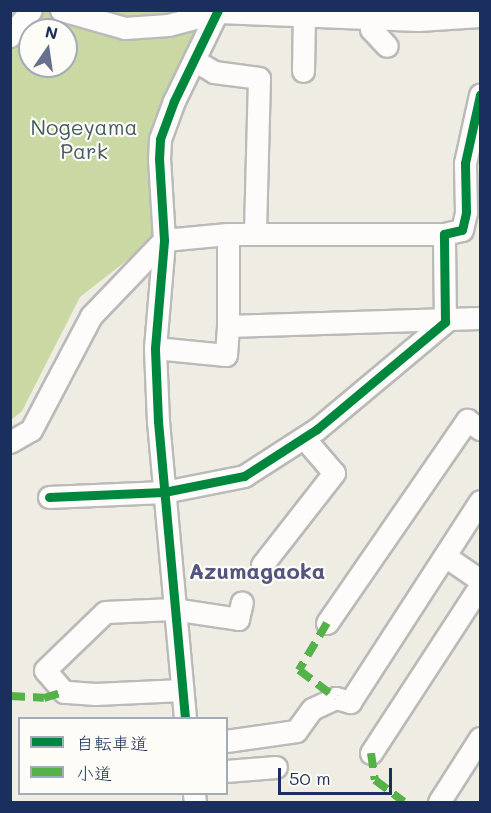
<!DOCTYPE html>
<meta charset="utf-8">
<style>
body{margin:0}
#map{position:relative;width:491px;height:813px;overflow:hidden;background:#efece3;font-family:Mali,"Klee One",sans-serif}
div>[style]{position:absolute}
.green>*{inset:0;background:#cad8a3}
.roads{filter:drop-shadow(2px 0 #babab9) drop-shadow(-2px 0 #babab9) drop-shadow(0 2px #babab9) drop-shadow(0 -2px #babab9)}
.minor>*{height:21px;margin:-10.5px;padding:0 10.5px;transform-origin:10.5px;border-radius:10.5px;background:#fdfcfb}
.quiet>*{height:8px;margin-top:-4px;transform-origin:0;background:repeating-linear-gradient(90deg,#55b248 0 15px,transparent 0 23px)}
.cycleway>*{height:9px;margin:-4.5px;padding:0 4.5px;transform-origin:4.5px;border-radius:4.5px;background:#00873e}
span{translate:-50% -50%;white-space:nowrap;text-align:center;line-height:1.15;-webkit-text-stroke:4.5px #fdfcf7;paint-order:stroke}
.park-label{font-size:21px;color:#465d63}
.neighbourhood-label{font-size:22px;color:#54547e;font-weight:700}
.frame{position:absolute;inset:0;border:12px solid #1b2f5e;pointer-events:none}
.legend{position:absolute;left:18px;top:717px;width:210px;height:78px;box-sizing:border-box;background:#fdfcf7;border:2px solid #a3aaba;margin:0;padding:8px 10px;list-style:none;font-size:18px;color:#1b2f5e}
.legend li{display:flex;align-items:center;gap:12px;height:30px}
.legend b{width:30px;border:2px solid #a3aaba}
.north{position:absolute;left:18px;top:18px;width:60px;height:60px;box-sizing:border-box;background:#fdfcf7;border:2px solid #a3aaba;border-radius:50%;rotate:13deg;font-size:16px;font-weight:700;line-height:24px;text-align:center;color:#1b2f5e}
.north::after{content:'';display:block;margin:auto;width:21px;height:27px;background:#65718d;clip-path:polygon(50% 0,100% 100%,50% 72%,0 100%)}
.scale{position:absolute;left:278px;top:768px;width:114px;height:27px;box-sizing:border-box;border:3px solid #1b2f5e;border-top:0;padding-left:8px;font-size:18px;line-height:21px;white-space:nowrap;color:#1b2f5e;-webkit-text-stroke:4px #fdfcf7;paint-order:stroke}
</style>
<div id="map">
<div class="green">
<i style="clip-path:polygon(evenodd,11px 11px,198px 11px,198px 38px,161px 129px,160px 224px,153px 240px,80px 297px,22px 411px,11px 420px,11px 11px,30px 30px,66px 30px,66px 66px,30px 66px,30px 30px)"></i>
</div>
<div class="roads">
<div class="minor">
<i style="left:61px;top:10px;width:66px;rotate:15.7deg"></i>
<i style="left:125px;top:28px;width:43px;rotate:-4deg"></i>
<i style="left:168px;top:25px;width:52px;rotate:-14.6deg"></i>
<i style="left:218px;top:12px;width:200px;rotate:2.3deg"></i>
<i style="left:418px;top:20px;width:62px;rotate:-3.7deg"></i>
<i style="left:371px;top:18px;width:11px;rotate:90deg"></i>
<i style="left:371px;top:29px;width:23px;rotate:47deg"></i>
<i style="left:10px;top:36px;width:33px;rotate:-51deg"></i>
<i style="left:194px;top:60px;width:23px;rotate:31deg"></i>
<i style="left:214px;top:72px;width:45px;rotate:7.6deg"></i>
<i style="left:259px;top:78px;width:155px;rotate:91.5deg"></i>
<i style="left:303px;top:71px;width:57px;rotate:-89deg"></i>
<i style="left:228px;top:234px;width:92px;rotate:90deg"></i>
<i style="left:155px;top:348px;width:71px;rotate:5.6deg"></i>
<i style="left:226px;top:355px;width:29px;rotate:-86deg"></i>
<i style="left:228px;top:326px;width:252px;rotate:-1.8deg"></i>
<i style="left:10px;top:442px;width:24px;rotate:-30deg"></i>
<i style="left:31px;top:430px;width:129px;rotate:-62.2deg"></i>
<i style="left:91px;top:316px;width:105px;rotate:-46.2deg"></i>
<i style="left:164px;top:240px;width:64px;rotate:-5.4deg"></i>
<i style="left:228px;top:234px;width:216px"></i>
<i style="left:49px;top:497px;width:115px;rotate:-2.5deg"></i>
<i style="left:164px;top:492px;width:82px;rotate:-11.3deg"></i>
<i style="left:244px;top:476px;width:87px;rotate:-32.8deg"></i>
<i style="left:317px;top:429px;width:167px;rotate:-39.9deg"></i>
<i style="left:445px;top:322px;width:88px;rotate:-90.7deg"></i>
<i style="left:444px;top:234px;width:18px;rotate:-13deg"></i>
<i style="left:462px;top:230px;width:18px;rotate:-77deg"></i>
<i style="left:466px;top:212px;width:49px;rotate:-91.2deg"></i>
<i style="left:465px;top:163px;width:70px;rotate:-77.6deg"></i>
<i style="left:445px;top:556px;width:42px;rotate:34.4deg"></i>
<i style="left:262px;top:565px;width:117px;rotate:-52deg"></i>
<i style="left:334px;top:473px;width:46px;rotate:-130.6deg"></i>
<i style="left:327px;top:623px;width:247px;rotate:-55.4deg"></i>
<i style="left:467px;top:420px;width:16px;rotate:35deg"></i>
<i style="left:182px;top:690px;width:87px;rotate:177.4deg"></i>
<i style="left:95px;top:694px;width:31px;rotate:-176deg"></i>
<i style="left:64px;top:692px;width:29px;rotate:-131deg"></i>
<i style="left:45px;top:670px;width:83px;rotate:-44deg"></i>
<i style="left:105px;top:612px;width:68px;rotate:-2.5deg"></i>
<i style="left:173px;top:609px;width:66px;rotate:8.7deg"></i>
<i style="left:238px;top:619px;width:17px;rotate:-77deg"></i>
<i style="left:185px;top:718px;width:298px;rotate:-95.2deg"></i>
<i style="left:158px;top:421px;width:73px;rotate:-92.4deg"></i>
<i style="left:155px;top:348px;width:108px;rotate:-85.2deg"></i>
<i style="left:164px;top:240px;width:81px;rotate:-93.5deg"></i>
<i style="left:159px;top:159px;width:20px;rotate:-87deg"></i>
<i style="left:160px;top:139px;width:40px;rotate:-69.8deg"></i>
<i style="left:174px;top:101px;width:101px;rotate:-64.2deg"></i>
<i style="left:226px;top:741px;width:71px;rotate:-8.1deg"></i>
<i style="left:296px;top:731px;width:27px;rotate:-54deg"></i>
<i style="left:312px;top:709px;width:26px;rotate:-25deg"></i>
<i style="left:336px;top:698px;width:15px;rotate:16deg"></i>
<i style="left:350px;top:702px;width:239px;rotate:-57.1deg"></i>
<i style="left:371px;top:753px;width:199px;rotate:-56.9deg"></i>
<i style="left:226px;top:771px;width:50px;rotate:-4.6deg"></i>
<i style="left:194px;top:794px;width:8px;rotate:83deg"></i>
<i style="left:439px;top:802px;width:76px;rotate:-57.4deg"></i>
</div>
</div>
<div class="quiet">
<i style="left:327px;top:623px;width:55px;rotate:120.8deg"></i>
<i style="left:299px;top:670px;width:46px;rotate:37.1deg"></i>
<i style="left:10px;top:696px;width:34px;rotate:3deg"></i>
<i style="left:44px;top:698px;width:21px;rotate:-17deg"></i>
<i style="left:371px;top:753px;width:27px;rotate:82deg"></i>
<i style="left:375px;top:780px;width:36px;rotate:37deg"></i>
</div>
<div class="cycleway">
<i style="left:49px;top:497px;width:115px;rotate:-2.5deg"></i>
<i style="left:164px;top:492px;width:82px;rotate:-11.3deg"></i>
<i style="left:244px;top:476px;width:87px;rotate:-32.8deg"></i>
<i style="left:317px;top:429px;width:167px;rotate:-39.9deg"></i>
<i style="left:445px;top:322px;width:88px;rotate:-90.7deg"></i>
<i style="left:444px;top:234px;width:18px;rotate:-13deg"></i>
<i style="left:462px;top:230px;width:18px;rotate:-77deg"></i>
<i style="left:466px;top:212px;width:49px;rotate:-91.2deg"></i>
<i style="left:465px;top:163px;width:70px;rotate:-77.6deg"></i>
<i style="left:185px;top:718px;width:298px;rotate:-95.2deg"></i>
<i style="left:158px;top:421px;width:73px;rotate:-92.4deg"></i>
<i style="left:155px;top:348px;width:108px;rotate:-85.2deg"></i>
<i style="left:164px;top:240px;width:81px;rotate:-93.5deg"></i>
<i style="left:159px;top:159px;width:20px;rotate:-87deg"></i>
<i style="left:160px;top:139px;width:40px;rotate:-69.8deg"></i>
<i style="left:174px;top:101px;width:101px;rotate:-64.2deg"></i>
</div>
<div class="park-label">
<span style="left:84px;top:139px">Nogeyama<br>Park</span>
</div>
<div class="neighbourhood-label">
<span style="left:257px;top:571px">Azumagaoka</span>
</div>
<div class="frame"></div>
<ul class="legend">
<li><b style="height:8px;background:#00873e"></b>自転車道</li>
<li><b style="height:8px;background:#55b248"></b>小道</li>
</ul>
<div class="north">N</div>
<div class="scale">50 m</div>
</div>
